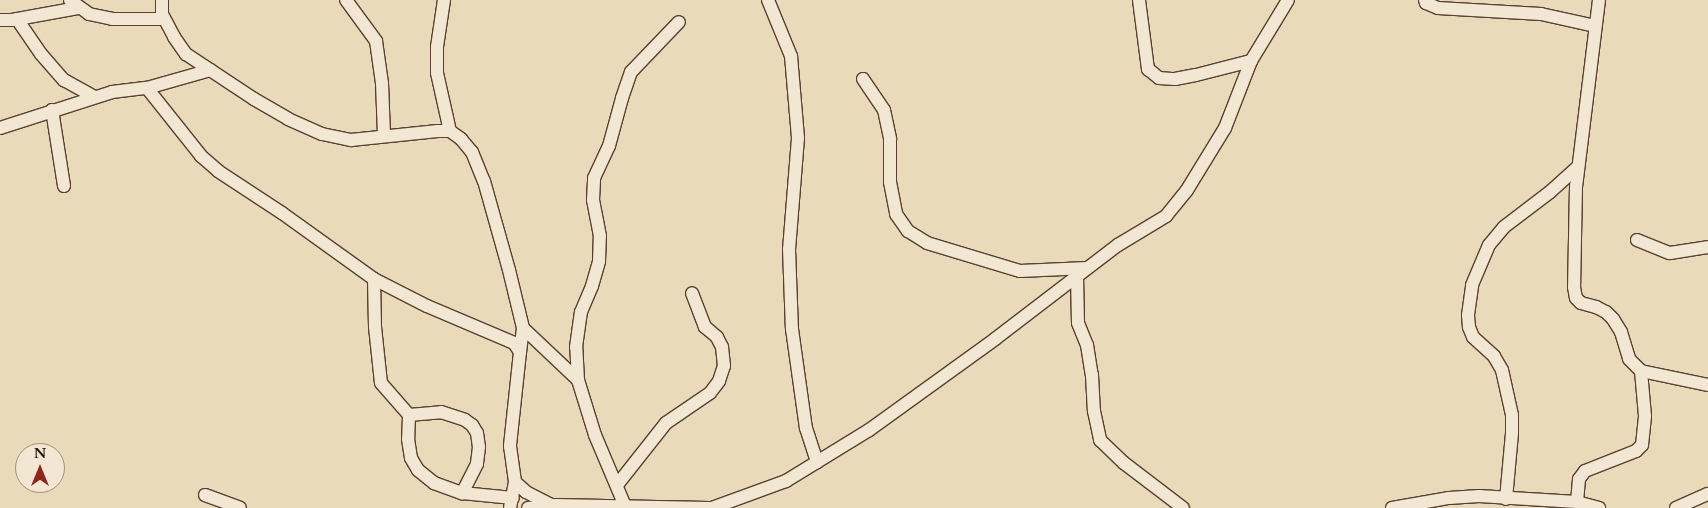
<!DOCTYPE html>
<style>
body{margin:0}
#map{position:relative;width:1708px;height:508px;overflow:hidden;background:#e9dab9;font-family:Cardo,serif}
div>[style]{position:absolute}
.roads{filter:drop-shadow(1px 0 #594030) drop-shadow(-1px 0 #594030) drop-shadow(0 1px #594030) drop-shadow(0 -1px #594030)}
.street>*{height:12px;margin:-6px;padding:0 6px;transform-origin:6px;border-radius:6px;background:#f1e7d2}
span{translate:-50% -50%;white-space:nowrap;text-align:center;line-height:1.15;-webkit-text-stroke:4px #f1e7d2;paint-order:stroke}
.north{position:absolute;left:15px;top:443px;width:50px;height:50px;box-sizing:border-box;background:#f1e7d2;border:1px solid #a1907f;border-radius:50%;rotate:0deg;font-size:14px;font-weight:700;line-height:20px;text-align:center;color:#290d03}
.north::after{content:'';display:block;margin:auto;width:18px;height:22px;background:#8f2418;clip-path:polygon(50% 0,100% 100%,50% 72%,0 100%)}
</style>
<div id="map">
<div class="roads">
<div class="street">
<i style="left:70px;top:0;width:24px;rotate:36deg"></i>
<i style="left:89px;top:14px;width:24px;rotate:12deg"></i>
<i style="left:112px;top:19px;width:52px"></i>
<i style="left:162px;top:0;width:14px;rotate:90deg"></i>
<i style="left:162px;top:14px;width:26px;rotate:62deg"></i>
<i style="left:174px;top:37px;width:21px;rotate:55deg"></i>
<i style="left:186px;top:54px;width:82px;rotate:33.5deg"></i>
<i style="left:254px;top:99px;width:39px;rotate:30deg"></i>
<i style="left:288px;top:119px;width:37px;rotate:24deg"></i>
<i style="left:322px;top:134px;width:30px;rotate:12deg"></i>
<i style="left:351px;top:140px;width:87px;rotate:-5.9deg"></i>
<i style="left:438px;top:131px;width:12px"></i>
<i style="left:450px;top:131px;width:14px;rotate:36deg"></i>
<i style="left:461px;top:139px;width:17px;rotate:50deg"></i>
<i style="left:472px;top:152px;width:31px;rotate:68deg"></i>
<i style="left:484px;top:181px;width:92px;rotate:74.3deg"></i>
<i style="left:509px;top:270px;width:60px;rotate:76.4deg"></i>
<i style="left:523px;top:328px;width:24px;rotate:97deg"></i>
<i style="left:346px;top:0;width:51px;rotate:53.8deg"></i>
<i style="left:376px;top:41px;width:42px;rotate:81.9deg"></i>
<i style="left:382px;top:83px;width:53px;rotate:87.8deg"></i>
<i style="left:444px;top:0;width:48px;rotate:98.5deg"></i>
<i style="left:437px;top:47px;width:26px;rotate:90deg"></i>
<i style="left:437px;top:73px;width:59px;rotate:77.4deg"></i>
<i style="left:768px;top:0;width:61px;rotate:67.7deg"></i>
<i style="left:791px;top:56px;width:82px;rotate:85.1deg"></i>
<i style="left:798px;top:138px;width:111px;rotate:94.6deg"></i>
<i style="left:789px;top:249px;width:80px;rotate:87.9deg"></i>
<i style="left:792px;top:329px;width:100px;rotate:82deg"></i>
<i style="left:806px;top:428px;width:36px;rotate:72deg"></i>
<i style="left:1139px;top:0;width:70px;rotate:82.6deg"></i>
<i style="left:1148px;top:69px;width:14px;rotate:39deg"></i>
<i style="left:1159px;top:78px;width:16px;rotate:4deg"></i>
<i style="left:1175px;top:79px;width:21px;rotate:-11deg"></i>
<i style="left:1196px;top:75px;width:57px;rotate:-14.3deg"></i>
<i style="left:1425px;top:0;width:3px;rotate:72deg"></i>
<i style="left:1426px;top:3px;width:13px;rotate:23deg"></i>
<i style="left:1438px;top:8px;width:103px;rotate:3.3deg"></i>
<i style="left:1541px;top:14px;width:55px;rotate:12.5deg"></i>
<i style="left:1599px;top:0;width:187px;rotate:97deg"></i>
<i style="left:1576px;top:186px;width:101px;rotate:91.1deg"></i>
<i style="left:1574px;top:287px;width:11px;rotate:80deg"></i>
<i style="left:1576px;top:298px;width:7px;rotate:45deg"></i>
<i style="left:1581px;top:303px;width:16px;rotate:15deg"></i>
<i style="left:1596px;top:307px;width:11px;rotate:27deg"></i>
<i style="left:1606px;top:312px;width:10px;rotate:45deg"></i>
<i style="left:1613px;top:319px;width:15px;rotate:58deg"></i>
<i style="left:1621px;top:332px;width:28px;rotate:73deg"></i>
<i style="left:1629px;top:359px;width:17px;rotate:45deg"></i>
<i style="left:1641px;top:371px;width:68px;rotate:11.8deg"></i>
<i style="left:17px;top:19px;width:42px;rotate:55.6deg"></i>
<i style="left:41px;top:54px;width:35px;rotate:49deg"></i>
<i style="left:64px;top:80px;width:35px;rotate:29deg"></i>
<i style="left:0;top:20px;width:12px"></i>
<i style="left:12px;top:20px;width:67px;rotate:-10.3deg"></i>
<i style="left:863px;top:79px;width:37px;rotate:56deg"></i>
<i style="left:884px;top:110px;width:30px;rotate:78deg"></i>
<i style="left:890px;top:139px;width:43px;rotate:90deg"></i>
<i style="left:890px;top:182px;width:33px;rotate:79deg"></i>
<i style="left:896px;top:214px;width:21px;rotate:55deg"></i>
<i style="left:908px;top:231px;width:22px;rotate:32deg"></i>
<i style="left:927px;top:243px;width:97px;rotate:16.8deg"></i>
<i style="left:1020px;top:271px;width:67px;rotate:-2.6deg"></i>
<i style="left:147px;top:88px;width:87px;rotate:51.5deg"></i>
<i style="left:201px;top:156px;width:23px;rotate:41deg"></i>
<i style="left:218px;top:171px;width:77px;rotate:33.3deg"></i>
<i style="left:282px;top:213px;width:113px;rotate:35.7deg"></i>
<i style="left:374px;top:279px;width:59px;rotate:27deg"></i>
<i style="left:427px;top:306px;width:95px;rotate:23deg"></i>
<i style="left:514px;top:343px;width:11px;rotate:56deg"></i>
<i style="left:520px;top:352px;width:95px;rotate:96.1deg"></i>
<i style="left:510px;top:446px;width:36px;rotate:82deg"></i>
<i style="left:515px;top:482px;width:26px;rotate:101deg"></i>
<i style="left:52px;top:110px;width:77px;rotate:81deg"></i>
<i style="left:0;top:128px;width:118px;rotate:-17.8deg"></i>
<i style="left:112px;top:92px;width:35px;rotate:-7deg"></i>
<i style="left:147px;top:88px;width:66px;rotate:-15.9deg"></i>
<i style="left:1637px;top:240px;width:35px;rotate:22deg"></i>
<i style="left:1670px;top:253px;width:38px;rotate:-9deg"></i>
<i style="left:1077px;top:276px;width:47px;rotate:88.8deg"></i>
<i style="left:1078px;top:323px;width:24px;rotate:68deg"></i>
<i style="left:1087px;top:345px;width:30px;rotate:81deg"></i>
<i style="left:1092px;top:375px;width:36px;rotate:87deg"></i>
<i style="left:1094px;top:411px;width:30px;rotate:78deg"></i>
<i style="left:1100px;top:440px;width:33px;rotate:44deg"></i>
<i style="left:1124px;top:463px;width:74px;rotate:37.3deg"></i>
<i style="left:374px;top:279px;width:48px;rotate:88.8deg"></i>
<i style="left:375px;top:327px;width:56px;rotate:83.9deg"></i>
<i style="left:381px;top:383px;width:43px;rotate:48.8deg"></i>
<i style="left:409px;top:415px;width:24px;rotate:92deg"></i>
<i style="left:408px;top:439px;width:19px;rotate:81deg"></i>
<i style="left:411px;top:458px;width:14px;rotate:60deg"></i>
<i style="left:418px;top:470px;width:21px;rotate:39deg"></i>
<i style="left:434px;top:483px;width:30px;rotate:20deg"></i>
<i style="left:462px;top:493px;width:51px;rotate:5.6deg"></i>
<i style="left:523px;top:328px;width:76px;rotate:43.4deg"></i>
<i style="left:409px;top:415px;width:32px;rotate:-5deg"></i>
<i style="left:441px;top:412px;width:25px;rotate:18deg"></i>
<i style="left:465px;top:420px;width:9px;rotate:36deg"></i>
<i style="left:472px;top:425px;width:9px;rotate:58deg"></i>
<i style="left:477px;top:433px;width:14px;rotate:82deg"></i>
<i style="left:479px;top:447px;width:17px;rotate:97deg"></i>
<i style="left:477px;top:464px;width:33px;rotate:117deg"></i>
<i style="left:515px;top:482px;width:15px;rotate:42deg"></i>
<i style="left:526px;top:492px;width:27px;rotate:27deg"></i>
<i style="left:617px;top:485px;width:79px;rotate:-51.7deg"></i>
<i style="left:666px;top:423px;width:53px;rotate:-34.3deg"></i>
<i style="left:710px;top:393px;width:15px;rotate:-53deg"></i>
<i style="left:719px;top:381px;width:16px;rotate:-72deg"></i>
<i style="left:724px;top:366px;width:19px;rotate:-96deg"></i>
<i style="left:722px;top:347px;width:11px;rotate:-117deg"></i>
<i style="left:717px;top:337px;width:16px;rotate:-140deg"></i>
<i style="left:705px;top:327px;width:36px;rotate:-111deg"></i>
<i style="left:205px;top:495px;width:37px;rotate:20deg"></i>
<i style="left:1506px;top:499px;width:66px;rotate:-84.8deg"></i>
<i style="left:1512px;top:433px;width:18px;rotate:-90deg"></i>
<i style="left:1512px;top:415px;width:46px;rotate:-102.5deg"></i>
<i style="left:1502px;top:370px;width:16px;rotate:-120deg"></i>
<i style="left:1494px;top:356px;width:28px;rotate:-138deg"></i>
<i style="left:1473px;top:337px;width:11px;rotate:-112deg"></i>
<i style="left:1469px;top:327px;width:12px;rotate:-95deg"></i>
<i style="left:1468px;top:315px;width:30px;rotate:-82deg"></i>
<i style="left:1472px;top:285px;width:43px;rotate:-67deg"></i>
<i style="left:1489px;top:245px;width:23px;rotate:-50deg"></i>
<i style="left:1504px;top:227px;width:58px;rotate:-37.3deg"></i>
<i style="left:1550px;top:192px;width:38px;rotate:-42deg"></i>
<i style="left:1577px;top:502px;width:23px;rotate:-85deg"></i>
<i style="left:1579px;top:479px;width:10px;rotate:-53deg"></i>
<i style="left:1585px;top:471px;width:55px;rotate:-21.4deg"></i>
<i style="left:1636px;top:451px;width:8px;rotate:-45deg"></i>
<i style="left:1642px;top:445px;width:29px;rotate:-84deg"></i>
<i style="left:1645px;top:416px;width:45px;rotate:-95.1deg"></i>
<i style="left:625px;top:506px;width:77px;rotate:-112.9deg"></i>
<i style="left:595px;top:435px;width:58px;rotate:-107.2deg"></i>
<i style="left:578px;top:380px;width:33px;rotate:-93deg"></i>
<i style="left:576px;top:347px;width:35px;rotate:-82deg"></i>
<i style="left:581px;top:312px;width:28px;rotate:-67deg"></i>
<i style="left:592px;top:286px;width:26px;rotate:-74deg"></i>
<i style="left:599px;top:261px;width:25px;rotate:-88deg"></i>
<i style="left:600px;top:236px;width:37px;rotate:-101deg"></i>
<i style="left:593px;top:200px;width:22px;rotate:-87deg"></i>
<i style="left:594px;top:178px;width:35px;rotate:-65deg"></i>
<i style="left:609px;top:146px;width:50px;rotate:-74.8deg"></i>
<i style="left:622px;top:98px;width:28px;rotate:-71deg"></i>
<i style="left:631px;top:72px;width:69px;rotate:-46.2deg"></i>
<i style="left:528px;top:508px;width:27px;rotate:-6deg"></i>
<i style="left:555px;top:505px;width:157px;rotate:1.1deg"></i>
<i style="left:712px;top:508px;width:79px;rotate:-20deg"></i>
<i style="left:786px;top:481px;width:97px;rotate:-31.6deg"></i>
<i style="left:869px;top:430px;width:155px;rotate:-35.8deg"></i>
<i style="left:995px;top:339px;width:155px;rotate:-37.4deg"></i>
<i style="left:1118px;top:245px;width:56px;rotate:-31.1deg"></i>
<i style="left:1166px;top:216px;width:33px;rotate:-51deg"></i>
<i style="left:1187px;top:190px;width:73px;rotate:-58.5deg"></i>
<i style="left:1225px;top:128px;width:72px;rotate:-68.8deg"></i>
<i style="left:1251px;top:61px;width:71px;rotate:-58.8deg"></i>
<i style="left:1392px;top:508px;width:58px;rotate:-10deg"></i>
<i style="left:1449px;top:498px;width:30px;rotate:-4deg"></i>
<i style="left:1479px;top:496px;width:98px;rotate:3.5deg"></i>
<i style="left:1577px;top:502px;width:23px;rotate:15deg"></i>
<i style="left:1676px;top:508px;width:35px;rotate:-24deg"></i>
</div>
</div>
<div class="north">N</div>
</div>
